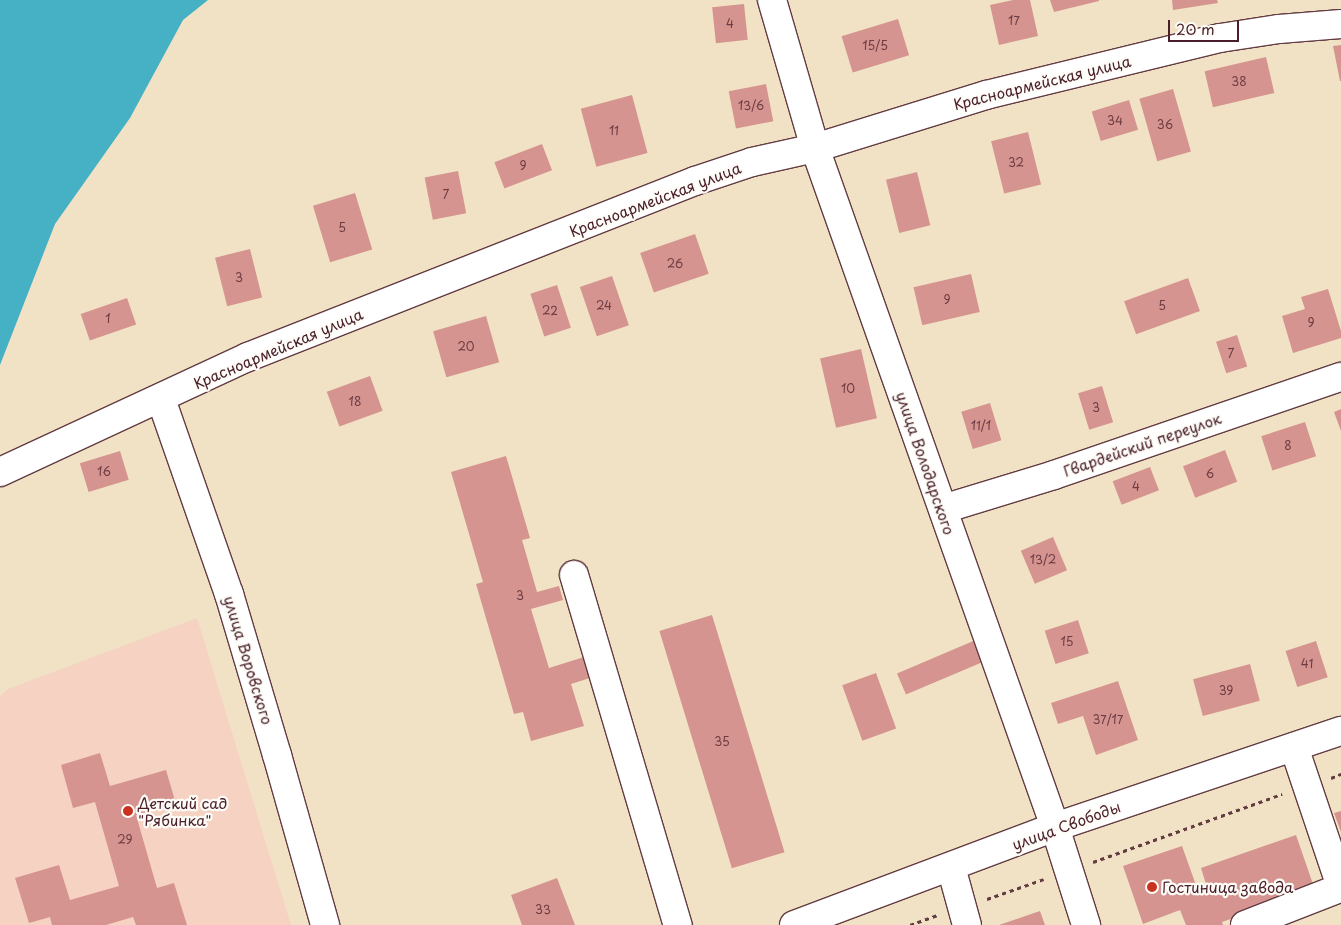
<!DOCTYPE html>
<meta charset="utf-8">
<style>
body{margin:0}
#map{position:relative;width:1341px;height:925px;overflow:hidden;background:#f1e2c5;font-family:"Playpen Sans",sans-serif}
div>[style]{position:absolute}
.built>*{inset:0;background:#f6d2c3}
.water>*{inset:0;background:#46b0c4}
.building>*{inset:0;background:#d5948f;transform-origin:0 0}
.path>*{height:3px;margin-top:-1.5px;transform-origin:0;background:repeating-linear-gradient(90deg,#633c42 0 4px,transparent 0 8px)}
.roads{filter:drop-shadow(1px 0 #633c42) drop-shadow(-1px 0 #633c42) drop-shadow(0 1px #633c42) drop-shadow(0 -1px #633c42)}
.minor>*{height:28px;margin:-14px;padding:0 14px;transform-origin:14px;border-radius:14px;background:#fff}
.dots>*{width:14px;height:14px;translate:-50% -50%;box-sizing:border-box;border:2px solid #fdfcf7;border-radius:50%}
span{translate:-50% -50%;white-space:nowrap;text-align:center;line-height:1.15;-webkit-text-stroke:4.5px #fdfcf7;paint-order:stroke}
.number-label{font-size:12px;color:#6d3c44}
.number-label span{-webkit-text-stroke-width:0}
.street-label{font-size:15px;color:#4a1f2b}
.poi-label{font-size:15px;color:#4a1f2b}
.left{translate:0 -50%;text-align:left}
.scale{position:absolute;left:1168px;top:20px;width:71px;height:22px;box-sizing:border-box;border:2px solid #4a1f2b;border-top:0;padding-left:6px;font-size:15px;line-height:18px;white-space:nowrap;color:#4a1f2b;-webkit-text-stroke:4px #fdfcf7;paint-order:stroke}
</style>
<div id="map">
<div class="built">
<i style="clip-path:polygon(197px 618px,291px 925px,0 925px,0 696px,8px 689px)"></i>
</div>
<div class="water">
<i style="clip-path:polygon(0 0,208px 0,183px 20px,130px 118px,55px 224px,0 365px)"></i>
</div>
<div class="building">
<i style="clip-path:polygon(1013px 0,1030px 0,1038px 36px,999px 45px,990px 5px)"></i>
<i style="clip-path:polygon(1050px 0,1099px 0,1099px 1px,1054px 12px)"></i>
<i style="clip-path:polygon(1172px 0,1217px 0,1218px 3px,1173px 10px)"></i>
<i style="left:744px;top:4px;width:36px;height:32px;rotate:84deg"></i>
<i style="left:898px;top:19px;width:38px;height:59px;rotate:73deg"></i>
<i style="clip-path:polygon(1341px 45px,1341px 81px,1340px 81px,1333px 46px)"></i>
<i style="left:1266px;top:57px;width:37px;height:63px;rotate:77deg"></i>
<i style="left:766px;top:84px;width:38px;height:38px;rotate:79deg"></i>
<i style="left:1173px;top:89px;width:65px;height:35px;rotate:74deg"></i>
<i style="left:632px;top:95px;width:60px;height:53px;rotate:75deg"></i>
<i style="left:1129px;top:100px;width:31px;height:39px;rotate:73deg"></i>
<i style="left:1028px;top:132px;width:54px;height:38px;rotate:76deg"></i>
<i style="left:542px;top:144px;width:28px;height:51px;rotate:69deg"></i>
<i style="left:458px;top:171px;width:43px;height:34px;rotate:79deg"></i>
<i style="left:917px;top:172px;width:55px;height:32px;rotate:76deg"></i>
<i style="left:355px;top:193px;width:59px;height:44px;rotate:73deg"></i>
<i style="left:695px;top:234px;width:42px;height:58px;rotate:71deg"></i>
<i style="left:250px;top:249px;width:50px;height:36px;rotate:76deg"></i>
<i style="left:971px;top:274px;width:39px;height:59px;rotate:77deg"></i>
<i style="left:612px;top:276px;width:52px;height:34px;rotate:71deg"></i>
<i style="left:1188px;top:278px;width:35px;height:68px;rotate:70deg"></i>
<i style="left:557px;top:285px;width:45px;height:28px;rotate:72deg"></i>
<i style="clip-path:polygon(1328px 289px,1341px 331px,1341px 338px,1293px 353px,1282px 316px,1305px 309px,1301px 297px)"></i>
<i style="left:127px;top:298px;width:28px;height:49px;rotate:71deg"></i>
<i style="left:486px;top:316px;width:48px;height:55px;rotate:74deg"></i>
<i style="left:1237px;top:335px;width:33px;height:22px;rotate:72deg"></i>
<i style="left:861px;top:349px;width:71px;height:42px;rotate:77deg"></i>
<i style="left:370px;top:376px;width:37px;height:46px;rotate:70deg"></i>
<i style="left:1102px;top:386px;width:38px;height:25px;rotate:73deg"></i>
<i style="left:990px;top:403px;width:39px;height:30px;rotate:73deg"></i>
<i style="clip-path:polygon(1341px 409px,1341px 431px,1334px 412px)"></i>
<i style="left:1305px;top:422px;width:36px;height:46px;rotate:72deg"></i>
<i style="left:1225px;top:450px;width:34px;height:45px;rotate:69deg"></i>
<i style="left:120px;top:451px;width:30px;height:42px;rotate:73deg"></i>
<i style="clip-path:polygon(506px 456px,530px 538px,522px 540px,537px 592px,559px 586px,563px 600px,531px 609px,549px 668px,584px 657px,590px 678px,571px 684px,584px 726px,531px 741px,523px 712px,514px 714px,476px 584px,483px 582px,451px 472px)"></i>
<i style="left:1150px;top:467px;width:25px;height:40px;rotate:69deg"></i>
<i style="left:1053px;top:537px;width:36px;height:35px;rotate:67deg"></i>
<i style="left:712px;top:615px;width:248px;height:55px;rotate:73deg"></i>
<i style="left:1078px;top:620px;width:35px;height:35px;rotate:72deg"></i>
<i style="left:978px;top:639px;width:23px;height:88px;rotate:67deg"></i>
<i style="left:1316px;top:641px;width:38px;height:32px;rotate:72deg"></i>
<i style="left:1250px;top:664px;width:38px;height:59px;rotate:75deg"></i>
<i style="left:876px;top:673px;width:59px;height:36px;rotate:70deg"></i>
<i style="clip-path:polygon(1118px 681px,1138px 740px,1096px 755px,1083px 716px,1058px 724px,1051px 703px)"></i>
<i style="clip-path:polygon(100px 753px,110px 786px,166px 770px,176px 804px,136px 815px,157px 888px,174px 883px,187px 925px,136px 925px,133px 917px,106px 925px,52px 925px,50px 917px,29px 923px,15px 878px,59px 865px,70px 900px,119px 886px,95px 802px,73px 808px,61px 765px)"></i>
<i style="clip-path:polygon(1341px 811px,1341px 832px,1334px 813px)"></i>
<i style="clip-path:polygon(1296px 835px,1315px 890px,1222px 922px,1223px 925px,1186px 925px,1180px 910px,1143px 924px,1123px 866px,1182px 846px,1197px 888px,1206px 884px,1201px 868px)"></i>
<i style="clip-path:polygon(557px 878px,575px 925px,522px 925px,511px 895px)"></i>
<i style="clip-path:polygon(1040px 911px,1045px 925px,999px 925px)"></i>
</div>
<div class="path">
<i style="left:1331px;top:778px;width:11px;rotate:-22deg"></i>
<i style="left:1093px;top:862px;width:201px;rotate:-19.8deg"></i>
<i style="left:987px;top:899px;width:60px;rotate:-19.3deg"></i>
<i style="left:910px;top:925px;width:30px;rotate:-20deg"></i>
</div>
<div class="roads">
<div class="minor">
<i style="left:772px;top:0;width:154px;rotate:73.8deg"></i>
<i style="left:815px;top:148px;width:720px;rotate:70.53deg"></i>
<i style="left:1055px;top:827px;width:103px;rotate:72.4deg"></i>
<i style="left:161px;top:399px;width:207px;rotate:70.8deg"></i>
<i style="left:229px;top:594px;width:168px;rotate:73.4deg"></i>
<i style="left:277px;top:755px;width:177px;rotate:74.2deg"></i>
<i style="left:0;top:472px;width:273px;rotate:-24.9deg"></i>
<i style="left:248px;top:357px;width:480px;rotate:-21.5deg"></i>
<i style="left:695px;top:181px;width:60px;rotate:-18.4deg"></i>
<i style="left:752px;top:162px;width:65px;rotate:-12.5deg"></i>
<i style="left:815px;top:148px;width:179px;rotate:-17.2deg"></i>
<i style="left:986px;top:95px;width:241px;rotate:-13.7deg"></i>
<i style="left:1220px;top:38px;width:60px;rotate:-8.7deg"></i>
<i style="left:1279px;top:29px;width:62px;rotate:-4.6deg"></i>
<i style="left:943px;top:509px;width:116px;rotate:-17deg"></i>
<i style="left:1054px;top:475px;width:303px;rotate:-18.9deg"></i>
<i style="left:574px;top:575px;width:365px;rotate:73.5deg"></i>
<i style="left:1294px;top:747px;width:148px;rotate:71.4deg"></i>
<i style="left:951px;top:867px;width:60px;rotate:74.6deg"></i>
<i style="left:794px;top:925px;width:279px;rotate:-20.6deg"></i>
<i style="left:1055px;top:827px;width:302px;rotate:-18.6deg"></i>
<i style="left:1245px;top:925px;width:102px;rotate:-21.3deg"></i>
</div>
</div>
<div class="dots">
<i style="left:128px;top:811px;background:#c8321e"></i>
<i style="left:1152px;top:887px;background:#c8321e"></i>
</div>
<div class="number-label">
<span style="left:1014px;top:21px">17</span>
<span style="left:730px;top:24px">4</span>
<span style="left:875px;top:46px">15/5</span>
<span style="left:1239px;top:82px">38</span>
<span style="left:751px;top:106px">13/6</span>
<span style="left:1115px;top:121px">34</span>
<span style="left:1165px;top:125px">36</span>
<span style="left:614px;top:131px">11</span>
<span style="left:1016px;top:163px">32</span>
<span style="left:523px;top:166px">9</span>
<span style="left:446px;top:195px">7</span>
<span style="left:342px;top:228px">5</span>
<span style="left:675px;top:264px">26</span>
<span style="left:239px;top:278px">3</span>
<span style="left:947px;top:300px">9</span>
<span style="left:604px;top:306px">24</span>
<span style="left:1162px;top:306px">5</span>
<span style="left:550px;top:311px">22</span>
<span style="left:108px;top:319px">1</span>
<span style="left:1311px;top:323px">9</span>
<span style="left:466px;top:347px">20</span>
<span style="left:1231px;top:354px">7</span>
<span style="left:848px;top:389px">10</span>
<span style="left:355px;top:402px">18</span>
<span style="left:1096px;top:408px">3</span>
<span style="left:981px;top:426px">11/1</span>
<span style="left:1288px;top:446px">8</span>
<span style="left:104px;top:472px">16</span>
<span style="left:1210px;top:474px">6</span>
<span style="left:1136px;top:487px">4</span>
<span style="left:1043px;top:560px">13/2</span>
<span style="left:520px;top:596px">3</span>
<span style="left:1067px;top:642px">15</span>
<span style="left:1307px;top:664px">41</span>
<span style="left:1226px;top:691px">39</span>
<span style="left:1108px;top:720px">37/17</span>
<span style="left:722px;top:742px">35</span>
<span style="left:125px;top:840px">29</span>
<span style="left:543px;top:910px">33</span>
</div>
<div class="street-label">
<span style="left:1042px;top:82px;rotate:-14deg">Красноармейская улица</span>
<span style="left:655px;top:199px;rotate:-21deg">Красноармейская улица</span>
<span style="left:278px;top:348px;rotate:-23deg">Красноармейская улица</span>
<span style="left:1142px;top:444px;rotate:-19deg">Гвардейский переулок</span>
<span style="left:926px;top:463px;rotate:71deg">улица Володарского</span>
<span style="left:249px;top:660px;rotate:73deg">улица Воровского</span>
<span style="left:1066px;top:825px;rotate:-20deg">улица Свободы</span>
</div>
<div class="poi-label">
<span class="left" style="left:138px;top:811px">Детский сад<br>"Рябинка"</span>
<span class="left" style="left:1162px;top:887px">Гостиница завода</span>
</div>
<div class="scale">20 m</div>
</div>
